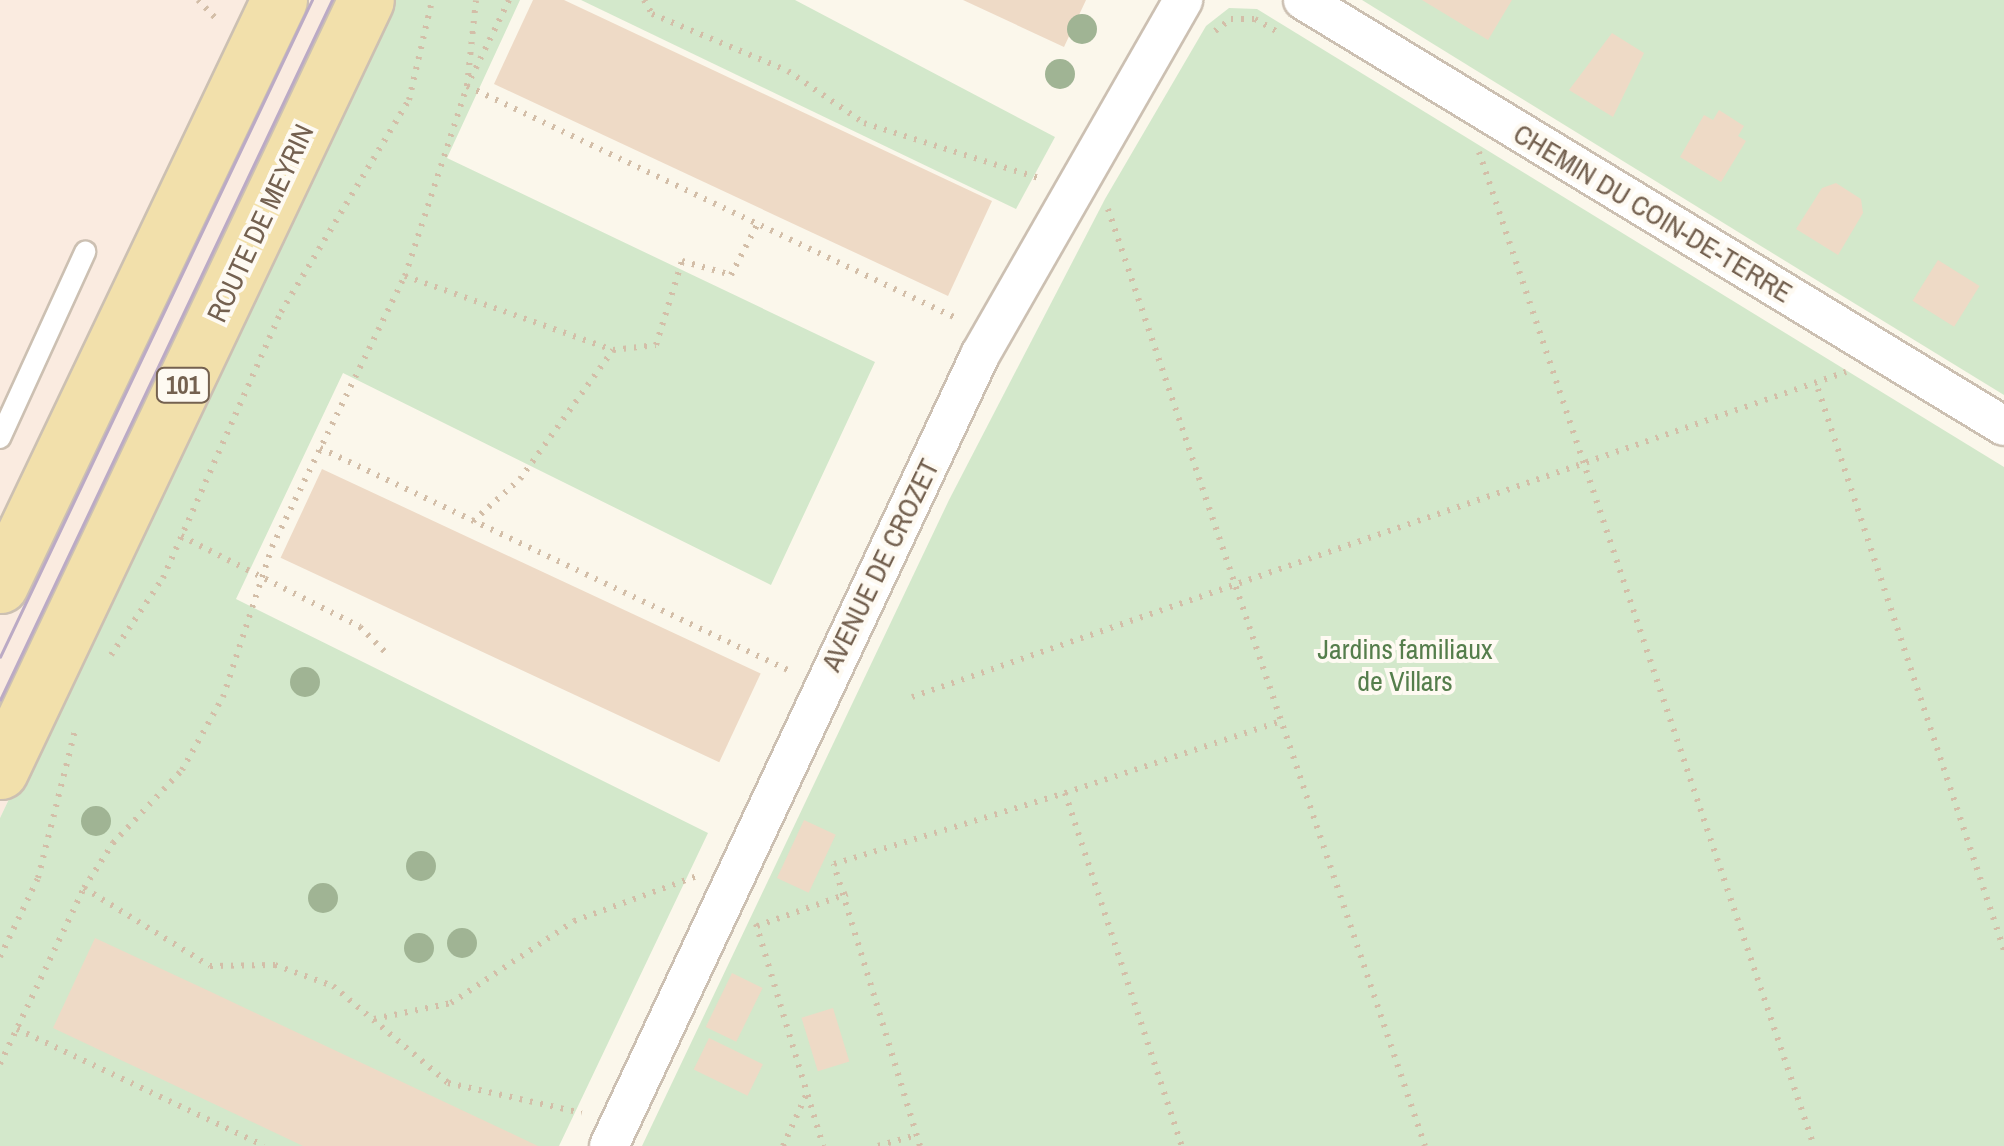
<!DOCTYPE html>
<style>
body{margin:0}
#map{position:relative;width:2004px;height:1146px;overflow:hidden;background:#fbf7eb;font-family:"Archivo Narrow",sans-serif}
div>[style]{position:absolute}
.commercial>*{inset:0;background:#faebe0}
.green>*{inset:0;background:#d3e8cb}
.building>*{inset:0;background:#eedac6;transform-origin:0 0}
.path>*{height:6px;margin-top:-3px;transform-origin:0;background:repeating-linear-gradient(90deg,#d3bea8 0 2.5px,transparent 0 10.5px)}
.roads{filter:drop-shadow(2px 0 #ccc0b2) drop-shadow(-2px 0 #ccc0b2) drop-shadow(0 2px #ccc0b2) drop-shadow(0 -2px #ccc0b2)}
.lane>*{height:20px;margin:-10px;padding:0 10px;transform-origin:10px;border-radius:10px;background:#fff}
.street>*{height:38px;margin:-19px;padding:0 19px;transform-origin:19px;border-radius:19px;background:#fff}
.primary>*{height:55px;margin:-27.5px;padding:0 27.5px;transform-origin:27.5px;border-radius:27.5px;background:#f2e0ab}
.tram>*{height:2.5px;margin:-1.25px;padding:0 1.25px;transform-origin:1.25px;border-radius:1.25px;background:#bbaac5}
.trees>*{width:30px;height:30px;margin:-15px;border-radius:50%;background:#a0b494}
span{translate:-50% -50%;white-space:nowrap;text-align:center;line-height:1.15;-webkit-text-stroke:8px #fefaf2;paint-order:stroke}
.shield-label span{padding:2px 8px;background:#fefaf2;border:2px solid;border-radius:8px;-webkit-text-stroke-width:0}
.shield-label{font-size:25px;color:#746150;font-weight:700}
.street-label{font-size:28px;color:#746150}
.park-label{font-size:28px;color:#557e4c}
</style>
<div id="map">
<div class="commercial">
<i style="clip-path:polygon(0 0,390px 0,0 818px)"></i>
</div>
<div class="green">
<i style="clip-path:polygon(390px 0,520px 0,447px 158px,875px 362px,771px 585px,343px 373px,236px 599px,708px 833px,559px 1146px,0 1146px,0 818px)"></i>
<i style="clip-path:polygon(581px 0,795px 0,1055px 137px,1016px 209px)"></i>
<i style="clip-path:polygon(1362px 0,2004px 0,2004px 395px,1756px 243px)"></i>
<i style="clip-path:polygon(1229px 8px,1257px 9px,2004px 467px,2004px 1146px,642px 1146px,949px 500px,1105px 199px,1206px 26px)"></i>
</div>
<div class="building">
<i style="clip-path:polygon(533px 0,564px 0,992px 201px,948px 296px,494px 84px)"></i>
<i style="clip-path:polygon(963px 0,1086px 0,1064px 47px)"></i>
<i style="clip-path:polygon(1422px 0,1512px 0,1488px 40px)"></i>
<i style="clip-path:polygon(1612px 33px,1644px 53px,1613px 117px,1569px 90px)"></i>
<i style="clip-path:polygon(1719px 110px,1744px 126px,1738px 136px,1746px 141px,1721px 182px,1680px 157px,1704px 115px,1713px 120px)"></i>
<i style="clip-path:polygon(1836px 183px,1861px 199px,1863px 213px,1838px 255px,1796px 229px,1822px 188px)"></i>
<i style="left:1938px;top:260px;width:49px;height:48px;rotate:32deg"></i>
<i style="left:322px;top:469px;width:484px;height:98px;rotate:25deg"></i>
<i style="left:804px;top:820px;width:35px;height:64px;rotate:25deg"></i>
<i style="clip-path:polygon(95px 938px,209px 991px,538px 1146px,303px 1146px,53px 1028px)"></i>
<i style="left:732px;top:973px;width:34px;height:60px;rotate:26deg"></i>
<i style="left:833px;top:1008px;width:56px;height:33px;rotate:73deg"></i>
<i style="left:709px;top:1038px;width:60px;height:35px;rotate:26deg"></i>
</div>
<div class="path">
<i style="left:198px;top:0;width:29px;rotate:46deg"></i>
<i style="left:509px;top:0;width:96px;rotate:116deg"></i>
<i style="left:467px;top:86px;width:543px;rotate:25.39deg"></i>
<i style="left:644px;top:0;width:16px;rotate:60deg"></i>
<i style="left:652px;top:14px;width:147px;rotate:22.7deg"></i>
<i style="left:788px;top:71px;width:92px;rotate:34.4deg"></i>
<i style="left:864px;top:123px;width:182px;rotate:17.5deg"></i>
<i style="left:1215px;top:31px;width:20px;rotate:-37deg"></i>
<i style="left:1231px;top:19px;width:24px"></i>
<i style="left:1255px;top:19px;width:28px;rotate:30deg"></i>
<i style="left:1479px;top:152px;width:1049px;rotate:71.38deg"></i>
<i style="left:1108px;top:209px;width:989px;rotate:71.31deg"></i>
<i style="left:405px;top:276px;width:221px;rotate:19.6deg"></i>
<i style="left:613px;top:350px;width:43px;rotate:-6.6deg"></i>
<i style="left:656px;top:345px;width:88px;rotate:-72.8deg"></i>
<i style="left:682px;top:261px;width:51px;rotate:15.9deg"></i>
<i style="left:731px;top:275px;width:59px;rotate:-62.6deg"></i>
<i style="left:1818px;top:389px;width:591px;rotate:71.66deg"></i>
<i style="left:320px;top:448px;width:522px;rotate:25.39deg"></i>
<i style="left:473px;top:521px;width:63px;rotate:-41.8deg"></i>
<i style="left:520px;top:479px;width:159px;rotate:-54.2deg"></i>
<i style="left:181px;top:536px;width:201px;rotate:26.9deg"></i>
<i style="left:360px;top:627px;width:41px;rotate:45deg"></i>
<i style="left:111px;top:655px;width:93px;rotate:-56deg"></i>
<i style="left:163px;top:578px;width:291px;rotate:-66.1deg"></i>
<i style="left:281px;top:312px;width:248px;rotate:-58.9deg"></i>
<i style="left:409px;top:100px;width:103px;rotate:-77deg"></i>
<i style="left:912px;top:697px;width:989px;rotate:-19.19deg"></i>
<i style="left:1065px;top:793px;width:229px;rotate:-18.4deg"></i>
<i style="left:84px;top:888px;width:148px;rotate:31.8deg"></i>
<i style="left:210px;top:966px;width:65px;rotate:-0.9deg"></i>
<i style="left:275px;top:965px;width:62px;rotate:19.9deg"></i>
<i style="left:333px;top:986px;width:150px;rotate:40.1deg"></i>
<i style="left:448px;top:1083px;width:137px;rotate:12.6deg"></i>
<i style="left:756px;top:924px;width:232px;rotate:73.2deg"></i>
<i style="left:757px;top:926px;width:96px;rotate:-19.6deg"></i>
<i style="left:0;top:957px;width:88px;rotate:-64.3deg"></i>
<i style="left:38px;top:878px;width:156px;rotate:-75.9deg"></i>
<i style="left:374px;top:1019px;width:79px;rotate:-11.7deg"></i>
<i style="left:451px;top:1003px;width:148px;rotate:-33.7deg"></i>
<i style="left:574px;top:921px;width:131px;rotate:-20.1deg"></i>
<i style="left:17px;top:1029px;width:273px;rotate:25.3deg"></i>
<i style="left:0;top:1064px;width:195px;rotate:-64.5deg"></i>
<i style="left:84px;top:888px;width:54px;rotate:-57.2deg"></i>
<i style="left:113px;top:843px;width:100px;rotate:-46.6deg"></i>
<i style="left:182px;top:770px;width:84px;rotate:-60.7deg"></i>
<i style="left:223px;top:697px;width:158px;rotate:-71.9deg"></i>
<i style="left:272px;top:547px;width:302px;rotate:-63.9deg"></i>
<i style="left:405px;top:276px;width:200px;rotate:-71.9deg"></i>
<i style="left:467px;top:86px;width:86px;rotate:-84deg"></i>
<i style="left:783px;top:1146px;width:60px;rotate:-65.6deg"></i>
<i style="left:878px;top:1146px;width:41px;rotate:-15.8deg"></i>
<i style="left:920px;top:1146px;width:295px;rotate:-107deg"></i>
<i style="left:834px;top:864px;width:242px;rotate:-17.1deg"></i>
<i style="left:1065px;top:793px;width:372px;rotate:71.7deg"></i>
</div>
<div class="roads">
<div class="lane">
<i style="left:0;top:438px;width:205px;rotate:-65.4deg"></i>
</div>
<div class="street">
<i style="left:1303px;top:0;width:820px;rotate:31.29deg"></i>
<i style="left:609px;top:1146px;width:874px;rotate:-64.87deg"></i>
<i style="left:980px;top:355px;width:409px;rotate:-60.2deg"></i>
</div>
<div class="primary">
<i style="left:0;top:585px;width:648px;rotate:-64.5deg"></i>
<i style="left:0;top:771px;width:853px;rotate:-64.61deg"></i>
</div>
</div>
<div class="tram">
<i style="left:0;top:657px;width:727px;rotate:-64.6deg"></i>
<i style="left:0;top:700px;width:775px;rotate:-64.63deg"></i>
</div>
<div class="trees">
<i style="left:1082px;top:29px"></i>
<i style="left:1060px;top:74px"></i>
<i style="left:305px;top:682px"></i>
<i style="left:96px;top:821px"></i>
<i style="left:421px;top:866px"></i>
<i style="left:323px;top:898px"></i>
<i style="left:462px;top:943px"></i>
<i style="left:419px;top:948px"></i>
</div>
<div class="shield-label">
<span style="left:183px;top:385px">101</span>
</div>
<div class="street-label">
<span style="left:1653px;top:213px;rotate:31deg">CHEMIN DU COIN-DE-TERRE</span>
<span style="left:260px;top:223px;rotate:-65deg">ROUTE DE MEYRIN</span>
<span style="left:880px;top:565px;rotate:-64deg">AVENUE DE CROZET</span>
</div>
<div class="park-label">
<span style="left:1405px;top:665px">Jardins familiaux<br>de Villars</span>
</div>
</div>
